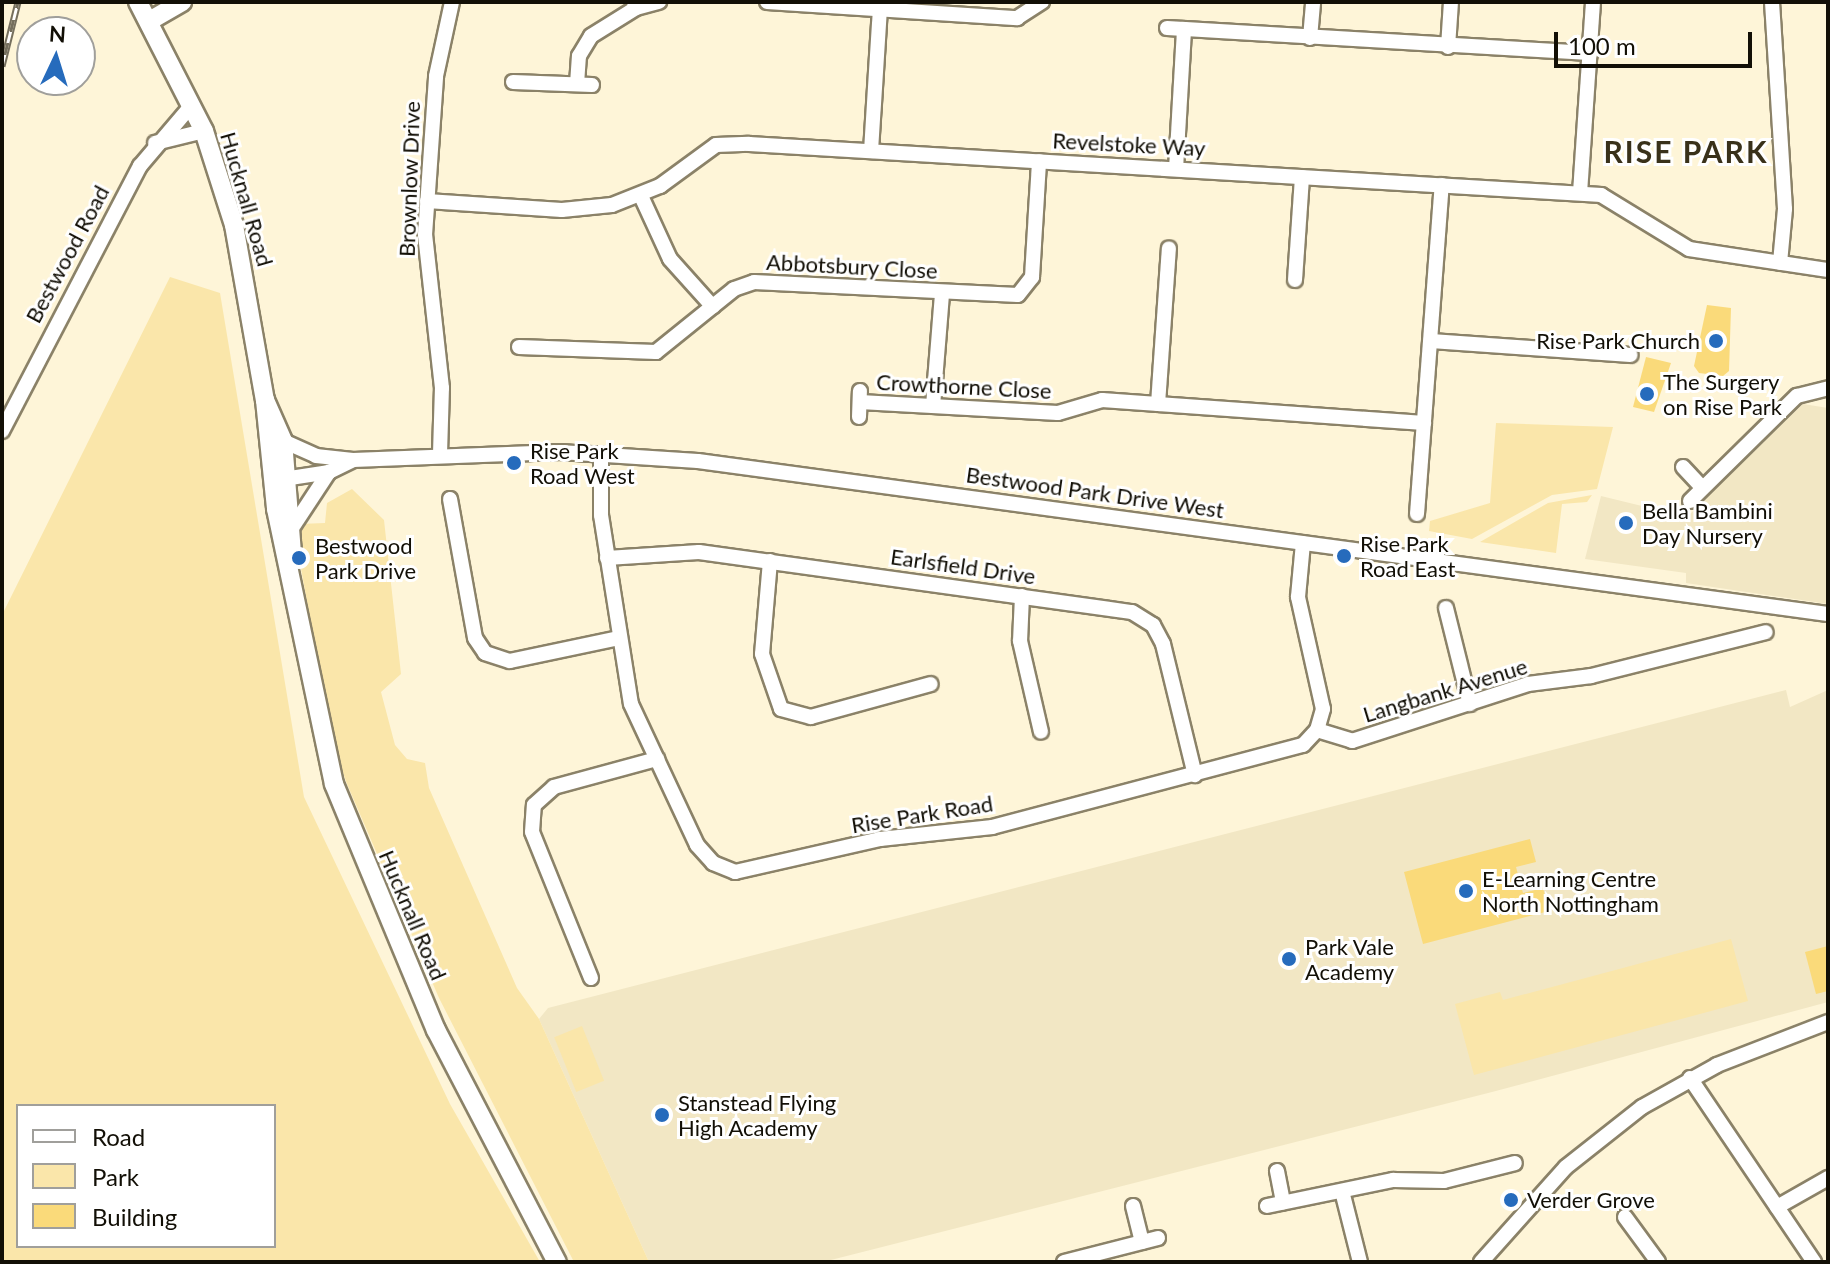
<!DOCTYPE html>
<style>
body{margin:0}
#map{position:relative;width:1830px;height:1264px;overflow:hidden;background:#fef5d8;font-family:Lato,sans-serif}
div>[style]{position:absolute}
.built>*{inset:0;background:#f2e7c4}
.green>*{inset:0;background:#fae6aa;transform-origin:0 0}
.building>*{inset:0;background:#fada7a}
.roads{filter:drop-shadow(2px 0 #8b8268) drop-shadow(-2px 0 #8b8268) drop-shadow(0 2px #8b8268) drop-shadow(0 -2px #8b8268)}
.minor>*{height:14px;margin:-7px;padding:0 7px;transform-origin:7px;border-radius:7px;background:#fff}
.major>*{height:18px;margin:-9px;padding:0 9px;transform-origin:9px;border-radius:9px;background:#fff}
.rail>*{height:7px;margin-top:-3.5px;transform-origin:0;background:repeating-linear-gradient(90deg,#fff 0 12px,#756f5e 0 24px);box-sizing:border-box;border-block:2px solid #756f5e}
.dots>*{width:22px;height:22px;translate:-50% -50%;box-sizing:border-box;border:4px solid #fff;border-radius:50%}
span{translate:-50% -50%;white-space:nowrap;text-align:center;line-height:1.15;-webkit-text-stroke:6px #fff;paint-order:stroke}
.street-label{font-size:22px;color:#120f06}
.poi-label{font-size:22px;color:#120f06}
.right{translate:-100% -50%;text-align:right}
.left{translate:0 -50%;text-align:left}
.district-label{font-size:30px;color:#39311a;font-weight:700;letter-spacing:2px}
.frame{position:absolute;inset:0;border:4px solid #120f06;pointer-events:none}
.legend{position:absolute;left:16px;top:1104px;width:260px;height:144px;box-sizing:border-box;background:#fff;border:2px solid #a09f9b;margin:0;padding:10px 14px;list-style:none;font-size:24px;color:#120f06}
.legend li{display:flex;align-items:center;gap:16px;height:40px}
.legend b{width:40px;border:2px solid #a09f9b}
.north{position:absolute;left:16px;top:16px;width:80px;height:80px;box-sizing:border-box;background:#fff;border:2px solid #a09f9b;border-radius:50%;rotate:4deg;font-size:22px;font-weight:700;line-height:32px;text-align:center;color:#120f06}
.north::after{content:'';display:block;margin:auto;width:28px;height:36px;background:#266bbc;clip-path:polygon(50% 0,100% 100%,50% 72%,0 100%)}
.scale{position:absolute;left:1554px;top:32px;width:198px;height:36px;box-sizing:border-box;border:4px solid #120f06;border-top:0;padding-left:10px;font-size:24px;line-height:28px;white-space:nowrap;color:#120f06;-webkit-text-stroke:6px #fff;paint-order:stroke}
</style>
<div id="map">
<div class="built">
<i style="clip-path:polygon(1803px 404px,1828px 408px,1828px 604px,1686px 583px,1686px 573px,1585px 559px,1601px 496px,1687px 517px)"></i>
<i style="clip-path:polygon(1786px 690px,1790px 707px,1828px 690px,1828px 1002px,1492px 1092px,823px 1262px,649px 1262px,539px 1019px,548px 1008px)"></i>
</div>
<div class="green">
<i style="clip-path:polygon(evenodd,170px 277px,220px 293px,304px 797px,450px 1104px,540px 1262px,2px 1262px,2px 615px,170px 277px,18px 1106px,274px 1106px,274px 1246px,18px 1246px,18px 1106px)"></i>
<i style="clip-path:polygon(1496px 423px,1613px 427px,1597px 489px,1552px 495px,1472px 539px,1429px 531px,1430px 521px,1490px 503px)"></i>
<i style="clip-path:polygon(352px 489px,384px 520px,401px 674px,381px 692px,395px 745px,407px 759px,425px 763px,429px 788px,517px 988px,539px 1019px,649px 1262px,574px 1262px,439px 998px,347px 784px,333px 745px,298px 552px,299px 524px,325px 523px,327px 503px)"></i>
<i style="clip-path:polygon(1592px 495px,1587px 502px,1562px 504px,1556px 553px,1480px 542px,1548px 503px)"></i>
<i style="clip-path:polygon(1731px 939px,1748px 1001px,1474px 1075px,1455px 1004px,1500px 992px,1503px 1000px)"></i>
<i style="left:582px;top:1026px;width:59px;height:30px;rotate:68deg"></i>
</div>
<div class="building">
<i style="clip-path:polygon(1707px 305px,1731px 308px,1729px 371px,1723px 376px,1699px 373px,1694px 366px)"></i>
<i style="clip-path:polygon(1646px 357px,1671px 363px,1654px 412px,1633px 407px)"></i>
<i style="clip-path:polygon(1530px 839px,1536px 862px,1516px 867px,1523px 893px,1543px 888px,1549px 911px,1423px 944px,1404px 872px)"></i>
<i style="clip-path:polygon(1828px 946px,1828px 991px,1816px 994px,1805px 952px)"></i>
</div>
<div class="roads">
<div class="minor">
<i style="left:634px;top:2px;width:6px;rotate:72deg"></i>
<i style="left:636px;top:8px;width:24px;rotate:-15deg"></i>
<i style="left:767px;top:2px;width:251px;rotate:3.7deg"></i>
<i style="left:1017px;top:18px;width:30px;rotate:-33deg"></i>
<i style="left:1772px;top:2px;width:207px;rotate:86.4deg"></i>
<i style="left:1785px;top:209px;width:54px;rotate:95.3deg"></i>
<i style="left:1167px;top:28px;width:17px;rotate:3deg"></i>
<i style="left:1310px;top:38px;width:36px;rotate:-85deg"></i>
<i style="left:1448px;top:47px;width:45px;rotate:-86.2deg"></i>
<i style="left:513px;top:82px;width:79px;rotate:2.2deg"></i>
<i style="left:577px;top:84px;width:28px;rotate:-86deg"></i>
<i style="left:579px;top:56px;width:23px;rotate:-59deg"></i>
<i style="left:591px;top:36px;width:53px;rotate:-31.9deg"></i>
<i style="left:155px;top:143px;width:50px;rotate:-13.8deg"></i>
<i style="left:871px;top:151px;width:142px;rotate:-86.4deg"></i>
<i style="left:1176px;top:169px;width:140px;rotate:-86.7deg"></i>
<i style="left:1184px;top:29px;width:407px;rotate:3.4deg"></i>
<i style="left:1580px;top:193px;width:191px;rotate:-86.1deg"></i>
<i style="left:641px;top:196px;width:69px;rotate:65.3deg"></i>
<i style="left:670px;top:259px;width:64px;rotate:48.1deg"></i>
<i style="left:427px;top:201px;width:135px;rotate:3.8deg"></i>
<i style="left:562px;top:210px;width:50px;rotate:-5.7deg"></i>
<i style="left:612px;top:205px;width:52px;rotate:-21.6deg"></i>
<i style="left:660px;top:186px;width:69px;rotate:-36.2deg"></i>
<i style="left:716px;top:145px;width:33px;rotate:-2deg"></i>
<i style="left:749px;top:144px;width:854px;rotate:3.43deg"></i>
<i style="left:1601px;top:195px;width:103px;rotate:31.5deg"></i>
<i style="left:1689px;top:249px;width:141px;rotate:8.6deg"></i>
<i style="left:1295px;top:280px;width:103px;rotate:-86.1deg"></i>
<i style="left:1431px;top:341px;width:200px;rotate:4deg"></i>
<i style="left:519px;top:347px;width:137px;rotate:2.1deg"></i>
<i style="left:656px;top:352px;width:100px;rotate:-38.9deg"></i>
<i style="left:734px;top:289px;width:21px;rotate:-19deg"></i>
<i style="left:754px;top:282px;width:264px;rotate:2.8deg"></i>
<i style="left:1018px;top:295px;width:23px;rotate:-52deg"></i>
<i style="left:1032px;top:277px;width:116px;rotate:-86.5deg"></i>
<i style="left:860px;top:402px;width:198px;rotate:3.2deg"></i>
<i style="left:1058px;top:413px;width:46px;rotate:-16.5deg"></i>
<i style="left:1102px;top:400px;width:323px;rotate:4.1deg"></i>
<i style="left:1158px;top:404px;width:156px;rotate:-86deg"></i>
<i style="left:933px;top:406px;width:113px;rotate:-85.4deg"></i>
<i style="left:859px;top:417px;width:26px;rotate:-88deg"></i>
<i style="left:2px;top:431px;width:299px;rotate:-62.5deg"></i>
<i style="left:140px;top:166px;width:80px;rotate:-49.6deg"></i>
<i style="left:283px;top:441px;width:36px;rotate:24deg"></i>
<i style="left:316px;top:456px;width:37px;rotate:6deg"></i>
<i style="left:353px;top:460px;width:207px;rotate:-2.2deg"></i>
<i style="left:560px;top:452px;width:138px;rotate:3.7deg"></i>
<i style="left:698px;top:461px;width:1140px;rotate:7.71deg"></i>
<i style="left:440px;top:454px;width:66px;rotate:-88.3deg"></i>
<i style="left:442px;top:388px;width:154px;rotate:-96.3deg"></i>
<i style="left:425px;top:235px;width:159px;rotate:-86deg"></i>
<i style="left:436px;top:76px;width:76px;rotate:-77.8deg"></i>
<i style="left:601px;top:455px;width:60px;rotate:90deg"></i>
<i style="left:601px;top:515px;width:191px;rotate:81deg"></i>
<i style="left:631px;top:704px;width:156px;rotate:64.9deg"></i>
<i style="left:697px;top:845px;width:24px;rotate:48deg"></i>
<i style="left:713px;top:863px;width:24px;rotate:22deg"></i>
<i style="left:735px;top:872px;width:149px;rotate:-12.8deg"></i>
<i style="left:880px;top:839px;width:113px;rotate:-6.1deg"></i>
<i style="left:992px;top:827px;width:322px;rotate:-14.8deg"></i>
<i style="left:1303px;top:745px;width:21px;rotate:-47deg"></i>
<i style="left:1317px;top:730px;width:22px;rotate:-74deg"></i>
<i style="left:1323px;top:709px;width:115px;rotate:-102.6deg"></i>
<i style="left:1298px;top:597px;width:54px;rotate:-84.7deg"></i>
<i style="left:1683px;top:467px;width:26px;rotate:47deg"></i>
<i style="left:277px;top:480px;width:53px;rotate:-8.7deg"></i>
<i style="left:329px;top:472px;width:25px;rotate:-26deg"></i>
<i style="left:450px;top:499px;width:141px;rotate:79.8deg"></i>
<i style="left:475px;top:638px;width:18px;rotate:56deg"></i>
<i style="left:485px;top:653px;width:26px;rotate:18deg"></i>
<i style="left:510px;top:661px;width:111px;rotate:-11.9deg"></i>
<i style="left:1690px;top:501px;width:150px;rotate:-44.5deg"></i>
<i style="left:1797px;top:396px;width:32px;rotate:-14deg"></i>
<i style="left:1417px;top:514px;width:330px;rotate:-85.7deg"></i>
<i style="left:294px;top:525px;width:64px;rotate:-56.6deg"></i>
<i style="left:607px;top:558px;width:92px;rotate:-3.7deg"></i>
<i style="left:699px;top:552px;width:437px;rotate:7.9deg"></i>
<i style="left:1132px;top:612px;width:25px;rotate:32deg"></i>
<i style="left:1153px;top:625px;width:21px;rotate:62deg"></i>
<i style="left:1163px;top:644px;width:135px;rotate:76.3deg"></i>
<i style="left:770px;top:561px;width:93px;rotate:94.9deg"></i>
<i style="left:762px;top:654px;width:58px;rotate:70.9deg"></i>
<i style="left:781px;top:709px;width:31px;rotate:15deg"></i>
<i style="left:811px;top:717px;width:124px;rotate:-15.4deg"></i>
<i style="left:1022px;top:596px;width:45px;rotate:92.5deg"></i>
<i style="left:1020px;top:641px;width:93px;rotate:77deg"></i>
<i style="left:1446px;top:608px;width:99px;rotate:76deg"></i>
<i style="left:1317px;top:730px;width:37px;rotate:17deg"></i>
<i style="left:1352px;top:741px;width:185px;rotate:-17.9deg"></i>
<i style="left:1528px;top:684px;width:64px;rotate:-7.2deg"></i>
<i style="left:1591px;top:676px;width:180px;rotate:-14.1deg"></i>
<i style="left:591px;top:978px;width:157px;rotate:-112deg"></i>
<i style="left:532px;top:832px;width:27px;rotate:-86deg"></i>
<i style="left:534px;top:805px;width:27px;rotate:-42deg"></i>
<i style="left:554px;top:787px;width:107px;rotate:-15.2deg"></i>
<i style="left:1690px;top:1078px;width:222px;rotate:56deg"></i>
<i style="left:1277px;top:1171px;width:32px;rotate:79deg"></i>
<i style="left:1342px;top:1191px;width:73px;rotate:75.8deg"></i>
<i style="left:1133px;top:1206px;width:37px;rotate:76deg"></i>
<i style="left:1267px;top:1206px;width:129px;rotate:-11.7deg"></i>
<i style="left:1393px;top:1180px;width:51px;rotate:1.1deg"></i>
<i style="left:1444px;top:1181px;width:73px;rotate:-14.2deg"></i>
<i style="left:1777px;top:1207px;width:59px;rotate:-29.6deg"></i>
<i style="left:1625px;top:1217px;width:56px;rotate:53.7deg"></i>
<i style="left:1064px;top:1262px;width:97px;rotate:-14.3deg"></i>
<i style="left:1481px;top:1262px;width:127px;rotate:-48.2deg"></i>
<i style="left:1566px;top:1167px;width:97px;rotate:-38.3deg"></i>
<i style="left:1642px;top:1107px;width:86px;rotate:-29.2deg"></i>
<i style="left:1717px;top:1065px;width:119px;rotate:-21.2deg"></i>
</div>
<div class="major">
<i style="left:138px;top:2px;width:145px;rotate:62.9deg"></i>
<i style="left:204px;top:131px;width:99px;rotate:72.3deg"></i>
<i style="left:234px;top:225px;width:178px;rotate:80deg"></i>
<i style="left:265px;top:400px;width:110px;rotate:84.2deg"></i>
<i style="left:276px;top:509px;width:281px;rotate:78.1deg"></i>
<i style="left:334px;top:784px;width:266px;rotate:67.5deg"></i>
<i style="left:436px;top:1030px;width:262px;rotate:62.5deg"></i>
<i style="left:151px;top:20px;width:36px;rotate:-30deg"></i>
<i style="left:265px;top:400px;width:45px;rotate:66.3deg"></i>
<i style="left:283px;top:441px;width:111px;rotate:85.4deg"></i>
</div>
</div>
<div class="rail">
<i style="left:2px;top:66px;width:66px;rotate:-76deg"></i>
</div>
<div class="dots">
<i style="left:1716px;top:341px;background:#266bbc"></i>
<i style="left:1647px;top:394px;background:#266bbc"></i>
<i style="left:514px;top:463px;background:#266bbc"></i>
<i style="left:1626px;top:523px;background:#266bbc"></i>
<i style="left:1344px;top:556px;background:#266bbc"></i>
<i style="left:299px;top:558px;background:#266bbc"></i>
<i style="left:1466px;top:891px;background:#266bbc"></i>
<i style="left:1289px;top:959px;background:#266bbc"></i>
<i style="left:662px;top:1115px;background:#266bbc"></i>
<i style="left:1511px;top:1200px;background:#266bbc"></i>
</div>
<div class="street-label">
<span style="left:1129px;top:144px;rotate:3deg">Revelstoke Way</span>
<span style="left:409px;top:179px;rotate:-88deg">Brownlow Drive</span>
<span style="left:247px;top:199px;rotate:74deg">Hucknall Road</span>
<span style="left:67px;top:254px;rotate:-62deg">Bestwood Road</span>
<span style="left:852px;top:266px;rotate:3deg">Abbotsbury Close</span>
<span style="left:964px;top:386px;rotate:3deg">Crowthorne Close</span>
<span style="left:1095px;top:492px;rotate:8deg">Bestwood Park Drive West</span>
<span style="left:963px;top:566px;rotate:8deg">Earlsfield Drive</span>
<span style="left:1445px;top:690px;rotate:-17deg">Langbank Avenue</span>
<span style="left:922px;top:814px;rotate:-9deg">Rise Park Road</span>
<span style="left:413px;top:915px;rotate:67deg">Hucknall Road</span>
</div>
<div class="poi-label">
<span class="right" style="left:1700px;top:341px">Rise Park Church</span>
<span class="left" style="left:1663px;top:394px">The Surgery<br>on Rise Park</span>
<span class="left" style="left:530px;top:463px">Rise Park<br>Road West</span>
<span class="left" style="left:1642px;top:523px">Bella Bambini<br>Day Nursery</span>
<span class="left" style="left:1360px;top:556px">Rise Park<br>Road East</span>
<span class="left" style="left:315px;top:558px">Bestwood<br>Park Drive</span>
<span class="left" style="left:1482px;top:891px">E-Learning Centre<br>North Nottingham</span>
<span class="left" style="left:1305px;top:959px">Park Vale<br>Academy</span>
<span class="left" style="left:678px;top:1115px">Stanstead Flying<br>High Academy</span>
<span class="left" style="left:1527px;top:1200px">Verder Grove</span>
</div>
<div class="district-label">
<span style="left:1686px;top:151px">RISE PARK</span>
</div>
<div class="frame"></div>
<ul class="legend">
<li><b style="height:10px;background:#fff"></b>Road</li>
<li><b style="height:22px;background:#fae6aa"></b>Park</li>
<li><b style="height:22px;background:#fada7a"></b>Building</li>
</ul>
<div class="north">N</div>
<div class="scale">100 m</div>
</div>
